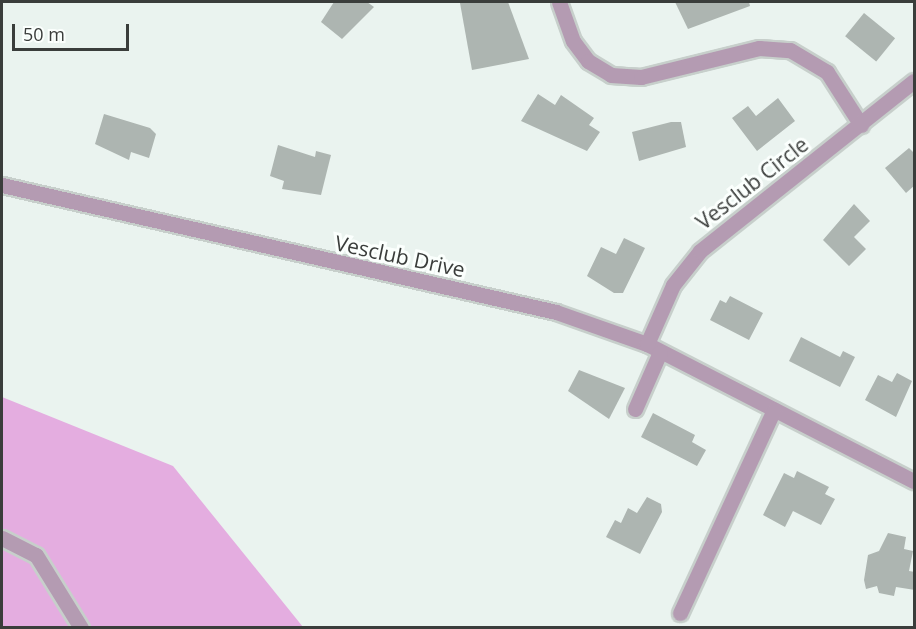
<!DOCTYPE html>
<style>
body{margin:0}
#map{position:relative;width:916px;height:629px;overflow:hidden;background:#eaf3ef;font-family:"Open Sans",sans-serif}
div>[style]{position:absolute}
.green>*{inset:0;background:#e4ade0}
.building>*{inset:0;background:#adb5b1;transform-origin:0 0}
.roads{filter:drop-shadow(2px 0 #c7cfcb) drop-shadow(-2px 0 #c7cfcb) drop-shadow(0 2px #c7cfcb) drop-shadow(0 -2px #c7cfcb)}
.minor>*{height:15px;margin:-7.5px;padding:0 7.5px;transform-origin:7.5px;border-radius:7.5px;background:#b49bb2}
span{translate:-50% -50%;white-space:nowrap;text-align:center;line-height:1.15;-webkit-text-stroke:6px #fbfffd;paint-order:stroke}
.street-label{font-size:21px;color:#3a3d3b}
.frame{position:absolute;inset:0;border:3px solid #3a3d3b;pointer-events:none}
.scale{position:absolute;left:12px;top:24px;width:117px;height:27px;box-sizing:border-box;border:3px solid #3a3d3b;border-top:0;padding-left:8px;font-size:18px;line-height:21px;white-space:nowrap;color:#3a3d3b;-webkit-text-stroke:4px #fbfffd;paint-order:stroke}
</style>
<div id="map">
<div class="green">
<i style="clip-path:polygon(2px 397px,173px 466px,303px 627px,2px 627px)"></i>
</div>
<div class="building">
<i style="clip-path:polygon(334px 2px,367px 2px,374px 7px,342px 39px,321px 22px)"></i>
<i style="clip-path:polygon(508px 2px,529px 59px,472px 70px,460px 3px)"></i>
<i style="clip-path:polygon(675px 2px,749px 2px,750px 6px,688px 29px)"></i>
<i style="left:864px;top:13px;width:40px;height:30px;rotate:39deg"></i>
<i style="clip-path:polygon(538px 94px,555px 105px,561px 95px,594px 118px,589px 125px,600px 132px,587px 151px,521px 121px)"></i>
<i style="clip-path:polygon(778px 98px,795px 121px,757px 151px,732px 118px,748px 106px,756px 116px)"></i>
<i style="clip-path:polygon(104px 114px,150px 128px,156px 134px,149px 158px,131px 152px,129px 160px,95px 144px)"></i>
<i style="clip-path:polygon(671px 122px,681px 122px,686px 147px,639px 161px,632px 132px)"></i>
<i style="clip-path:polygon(278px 145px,315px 157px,316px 151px,331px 155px,321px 195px,282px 189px,284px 181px,270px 176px)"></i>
<i style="clip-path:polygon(909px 148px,915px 154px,915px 185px,906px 193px,885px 168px)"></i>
<i style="clip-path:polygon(854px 204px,870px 221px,854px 237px,866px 249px,849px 266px,823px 240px)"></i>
<i style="clip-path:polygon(624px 238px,645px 248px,623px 293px,614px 293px,587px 276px,601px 247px,616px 254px)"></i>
<i style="clip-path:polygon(730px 296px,763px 313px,749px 340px,710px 320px,720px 300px,726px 303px)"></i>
<i style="clip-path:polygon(801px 337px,840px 357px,843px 351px,855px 357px,840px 387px,789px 361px)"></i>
<i style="clip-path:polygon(579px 370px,625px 388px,609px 419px,568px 391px)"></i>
<i style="clip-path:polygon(897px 373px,912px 381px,896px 417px,865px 400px,878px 375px,892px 382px)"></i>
<i style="clip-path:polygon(653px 413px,695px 435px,692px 442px,706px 450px,697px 466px,641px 437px)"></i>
<i style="clip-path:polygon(797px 471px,829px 487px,825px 494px,835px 499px,821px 525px,793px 511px,785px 527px,763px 515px,784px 473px,794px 478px)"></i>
<i style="clip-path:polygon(647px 497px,661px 504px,662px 512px,640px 554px,606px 537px,615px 520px,621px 523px,628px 508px,637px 513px)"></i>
<i style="clip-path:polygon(888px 533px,906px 537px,904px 549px,913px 551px,909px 571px,915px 572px,915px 590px,896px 587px,894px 596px,879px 593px,877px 586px,866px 589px,864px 580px,868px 555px,879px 551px)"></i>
</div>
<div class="roads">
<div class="minor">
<i style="left:559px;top:2px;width:41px;rotate:70.3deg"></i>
<i style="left:573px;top:41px;width:25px;rotate:53deg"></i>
<i style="left:588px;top:61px;width:27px;rotate:31deg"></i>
<i style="left:611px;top:75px;width:30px;rotate:4deg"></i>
<i style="left:641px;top:77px;width:122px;rotate:-13.8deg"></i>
<i style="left:759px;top:48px;width:31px;rotate:4deg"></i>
<i style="left:790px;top:50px;width:43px;rotate:30.7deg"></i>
<i style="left:827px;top:72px;width:63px;rotate:57.3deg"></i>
<i style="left:2px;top:185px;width:568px;rotate:12.91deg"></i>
<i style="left:556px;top:312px;width:96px;rotate:19.4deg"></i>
<i style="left:647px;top:344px;width:300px;rotate:27.2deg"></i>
<i style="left:647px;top:344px;width:64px;rotate:-66.2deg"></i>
<i style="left:673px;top:285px;width:43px;rotate:-51.5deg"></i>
<i style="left:700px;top:251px;width:273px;rotate:-38.5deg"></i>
<i style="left:635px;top:409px;width:62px;rotate:-66.3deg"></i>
<i style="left:2px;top:538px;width:38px;rotate:27deg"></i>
<i style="left:36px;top:555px;width:86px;rotate:58.3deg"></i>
<i style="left:680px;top:613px;width:224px;rotate:-65.2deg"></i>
</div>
</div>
<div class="street-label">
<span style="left:752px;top:183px;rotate:-38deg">Vesclub Circle</span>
<span style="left:400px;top:256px;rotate:12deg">Vesclub Drive</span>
</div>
<div class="frame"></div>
<div class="scale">50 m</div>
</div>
